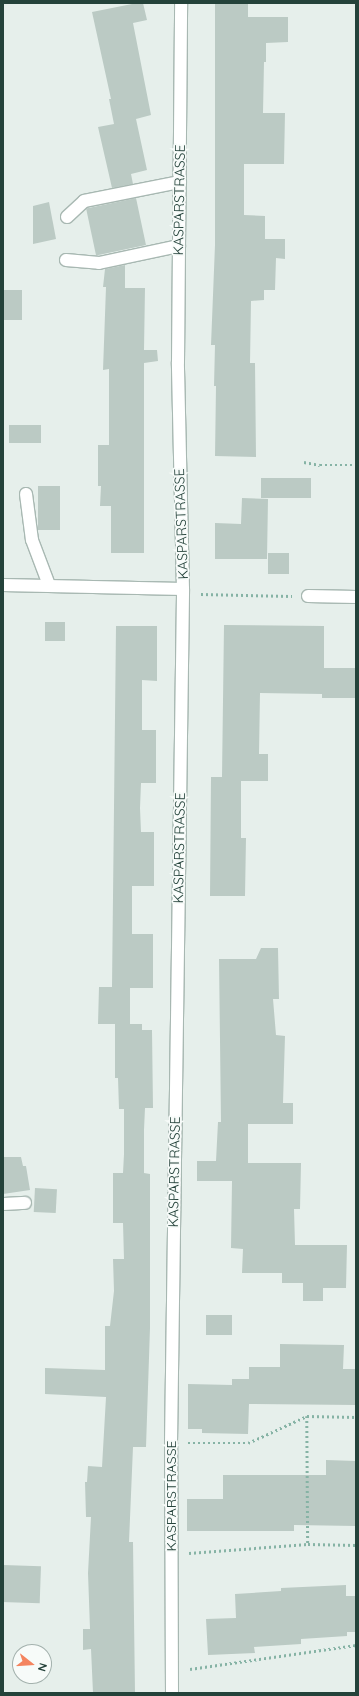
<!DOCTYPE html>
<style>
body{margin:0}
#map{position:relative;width:359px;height:1696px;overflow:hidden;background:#e6efeb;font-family:Quicksand,sans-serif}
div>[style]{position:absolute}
.building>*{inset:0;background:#bbcac4;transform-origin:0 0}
.path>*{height:2.5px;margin-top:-1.25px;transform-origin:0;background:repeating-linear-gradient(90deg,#86b3a5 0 2px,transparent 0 5px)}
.roads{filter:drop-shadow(1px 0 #a8b8b2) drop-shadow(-1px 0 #a8b8b2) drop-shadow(0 1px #a8b8b2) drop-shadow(0 -1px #a8b8b2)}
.service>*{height:12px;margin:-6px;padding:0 6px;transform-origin:6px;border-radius:6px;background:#fff}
.minor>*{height:12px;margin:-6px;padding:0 6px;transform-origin:6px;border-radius:6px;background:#fff}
span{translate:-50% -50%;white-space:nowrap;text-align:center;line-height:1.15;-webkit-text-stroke:3.5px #f7fbf9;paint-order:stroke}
.street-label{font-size:14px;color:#24423a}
.frame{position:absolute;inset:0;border:4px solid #24423a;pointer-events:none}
.north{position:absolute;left:12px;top:1644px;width:40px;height:40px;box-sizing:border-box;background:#f7fbf9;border:1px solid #a3b1ad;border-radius:50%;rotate:107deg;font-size:11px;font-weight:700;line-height:16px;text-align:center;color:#24423a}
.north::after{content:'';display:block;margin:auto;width:14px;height:18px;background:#f4845f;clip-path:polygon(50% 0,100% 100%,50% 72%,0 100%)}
</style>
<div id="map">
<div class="building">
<i style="clip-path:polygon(137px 3px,143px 3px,147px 20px,133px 23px,151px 115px,136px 119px,147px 170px,131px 174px,133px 184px,112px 188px,98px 127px,114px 124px,109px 99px,111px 99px,92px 12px)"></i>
<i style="clip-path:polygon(215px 3px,248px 3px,248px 17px,288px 17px,288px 42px,266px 43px,266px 62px,264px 62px,263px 113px,285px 113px,284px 164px,244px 164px,244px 215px,265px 216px,265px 239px,285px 239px,285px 259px,276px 258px,275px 290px,264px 290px,264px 300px,251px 301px,250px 363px,255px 363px,256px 457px,215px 456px,216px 386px,214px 386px,215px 345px,211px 345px,215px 245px)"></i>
<i style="left:136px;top:198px;width:48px;height:51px;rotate:78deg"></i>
<i style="clip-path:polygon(49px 202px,56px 239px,33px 244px,33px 206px)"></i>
<i style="clip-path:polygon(125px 265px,125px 288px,145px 288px,144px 350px,157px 350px,158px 361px,144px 363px,144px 553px,111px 553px,111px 506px,100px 506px,101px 486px,98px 486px,98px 445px,109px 445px,109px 369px,103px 370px,106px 287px,103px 287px,105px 269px)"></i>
<i style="left:3px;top:290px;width:19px;height:30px"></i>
<i style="left:9px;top:425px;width:32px;height:18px"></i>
<i style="left:261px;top:478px;width:50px;height:20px"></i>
<i style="left:38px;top:486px;width:22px;height:44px"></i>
<i style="clip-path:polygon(242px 498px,268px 499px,267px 559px,215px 559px,215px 523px,241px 524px)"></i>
<i style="left:268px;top:553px;width:21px;height:21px"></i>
<i style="left:45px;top:622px;width:20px;height:19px"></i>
<i style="clip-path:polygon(224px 625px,324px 626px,324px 668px,356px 668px,356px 698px,322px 698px,322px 694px,260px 693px,259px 754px,268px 754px,268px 781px,241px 781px,241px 838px,246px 838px,245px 896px,210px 896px,211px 777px,222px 777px)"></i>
<i style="clip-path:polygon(116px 626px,157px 626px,157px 681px,142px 680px,142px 730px,156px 730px,156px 783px,141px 783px,140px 808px,141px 832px,154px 832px,154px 886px,132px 886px,132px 934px,153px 934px,153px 988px,130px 988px,130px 1024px,142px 1024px,142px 1030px,152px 1030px,153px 1108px,145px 1108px,144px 1130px,144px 1173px,150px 1174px,150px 1328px,146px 1447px,133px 1447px,129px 1542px,133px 1542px,135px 1693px,93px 1693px,91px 1649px,83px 1650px,83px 1629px,90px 1629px,88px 1573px,91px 1517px,86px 1517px,85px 1482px,87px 1482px,88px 1466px,102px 1467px,106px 1397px,45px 1394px,45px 1368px,105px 1370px,105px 1326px,110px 1326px,114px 1291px,113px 1259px,124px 1259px,123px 1223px,113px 1223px,113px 1173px,123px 1173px,124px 1154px,124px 1109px,119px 1109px,118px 1078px,115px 1078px,115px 1024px,98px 1024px,99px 987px,112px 987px)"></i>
<i style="clip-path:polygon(261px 948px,278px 948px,279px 999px,273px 999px,276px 1035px,285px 1036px,283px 1103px,293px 1103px,293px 1124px,248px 1124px,248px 1163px,301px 1163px,300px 1209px,294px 1209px,295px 1245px,347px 1245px,346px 1288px,323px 1288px,323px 1301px,303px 1301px,303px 1283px,282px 1283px,282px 1273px,242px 1273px,243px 1249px,231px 1248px,232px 1181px,197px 1181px,197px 1161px,216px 1161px,218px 1122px,221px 1122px,219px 959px,256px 959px)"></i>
<i style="clip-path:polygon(4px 1157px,21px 1157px,23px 1166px,26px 1166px,30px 1190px,3px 1194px)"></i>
<i style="left:35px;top:1188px;width:22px;height:24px;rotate:3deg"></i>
<i style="left:206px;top:1315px;width:26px;height:20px"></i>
<i style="clip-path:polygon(280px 1344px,344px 1345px,343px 1369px,356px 1369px,356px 1405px,249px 1404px,248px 1434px,202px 1433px,202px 1429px,188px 1429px,188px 1384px,232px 1385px,232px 1379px,249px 1379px,249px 1367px,280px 1367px)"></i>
<i style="clip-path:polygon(326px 1460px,356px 1461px,356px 1526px,294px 1525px,294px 1531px,187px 1531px,187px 1499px,223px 1499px,223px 1475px,326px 1475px)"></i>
<i style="left:3px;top:1565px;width:38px;height:37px;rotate:2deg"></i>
<i style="clip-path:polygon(346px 1585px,346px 1596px,356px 1596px,356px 1632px,347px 1632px,347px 1636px,301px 1639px,301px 1644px,254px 1647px,255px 1653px,208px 1655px,206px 1619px,236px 1618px,235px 1594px,281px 1591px,281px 1588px)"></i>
</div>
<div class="path">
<i style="left:304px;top:462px;width:16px;rotate:11deg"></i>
<i style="left:320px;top:465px;width:36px"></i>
<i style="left:201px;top:594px;width:91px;rotate:1.3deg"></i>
<i style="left:307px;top:1416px;width:128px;rotate:89.6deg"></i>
<i style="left:188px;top:1443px;width:60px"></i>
<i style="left:248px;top:1443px;width:65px;rotate:-24.6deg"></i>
<i style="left:307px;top:1416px;width:49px;rotate:1.2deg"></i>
<i style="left:189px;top:1553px;width:119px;rotate:-4.3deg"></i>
<i style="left:308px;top:1544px;width:48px;rotate:1.2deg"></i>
<i style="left:190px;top:1669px;width:168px;rotate:-8.2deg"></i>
</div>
<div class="roads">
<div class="service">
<i style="left:67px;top:217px;width:23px;rotate:-43deg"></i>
<i style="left:84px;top:201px;width:98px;rotate:-11.2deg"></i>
<i style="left:66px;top:260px;width:33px;rotate:5deg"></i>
<i style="left:99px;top:263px;width:82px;rotate:-12deg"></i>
<i style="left:26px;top:494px;width:46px;rotate:82.6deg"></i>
<i style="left:32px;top:540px;width:48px;rotate:69.3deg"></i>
<i style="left:308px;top:596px;width:48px;rotate:1.2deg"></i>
<i style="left:3px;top:1204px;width:22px;rotate:-3deg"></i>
</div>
<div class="minor">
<i style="left:3px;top:585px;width:180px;rotate:1.3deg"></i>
<i style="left:172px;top:1693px;width:250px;rotate:-90.2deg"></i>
<i style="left:171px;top:1443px;width:854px;rotate:-89.19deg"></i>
<i style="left:183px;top:589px;width:227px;rotate:-91.3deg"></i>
<i style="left:178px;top:362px;width:359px;rotate:-89.5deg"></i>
</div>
</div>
<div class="street-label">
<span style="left:179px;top:200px;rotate:-89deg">KASPARSTRASSE</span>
<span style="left:181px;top:524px;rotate:-92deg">KASPARSTRASSE</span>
<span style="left:179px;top:848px;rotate:-89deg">KASPARSTRASSE</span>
<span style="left:174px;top:1172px;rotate:-89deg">KASPARSTRASSE</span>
<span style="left:171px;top:1496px;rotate:-90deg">KASPARSTRASSE</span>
</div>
<div class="frame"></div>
<div class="north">N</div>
</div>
